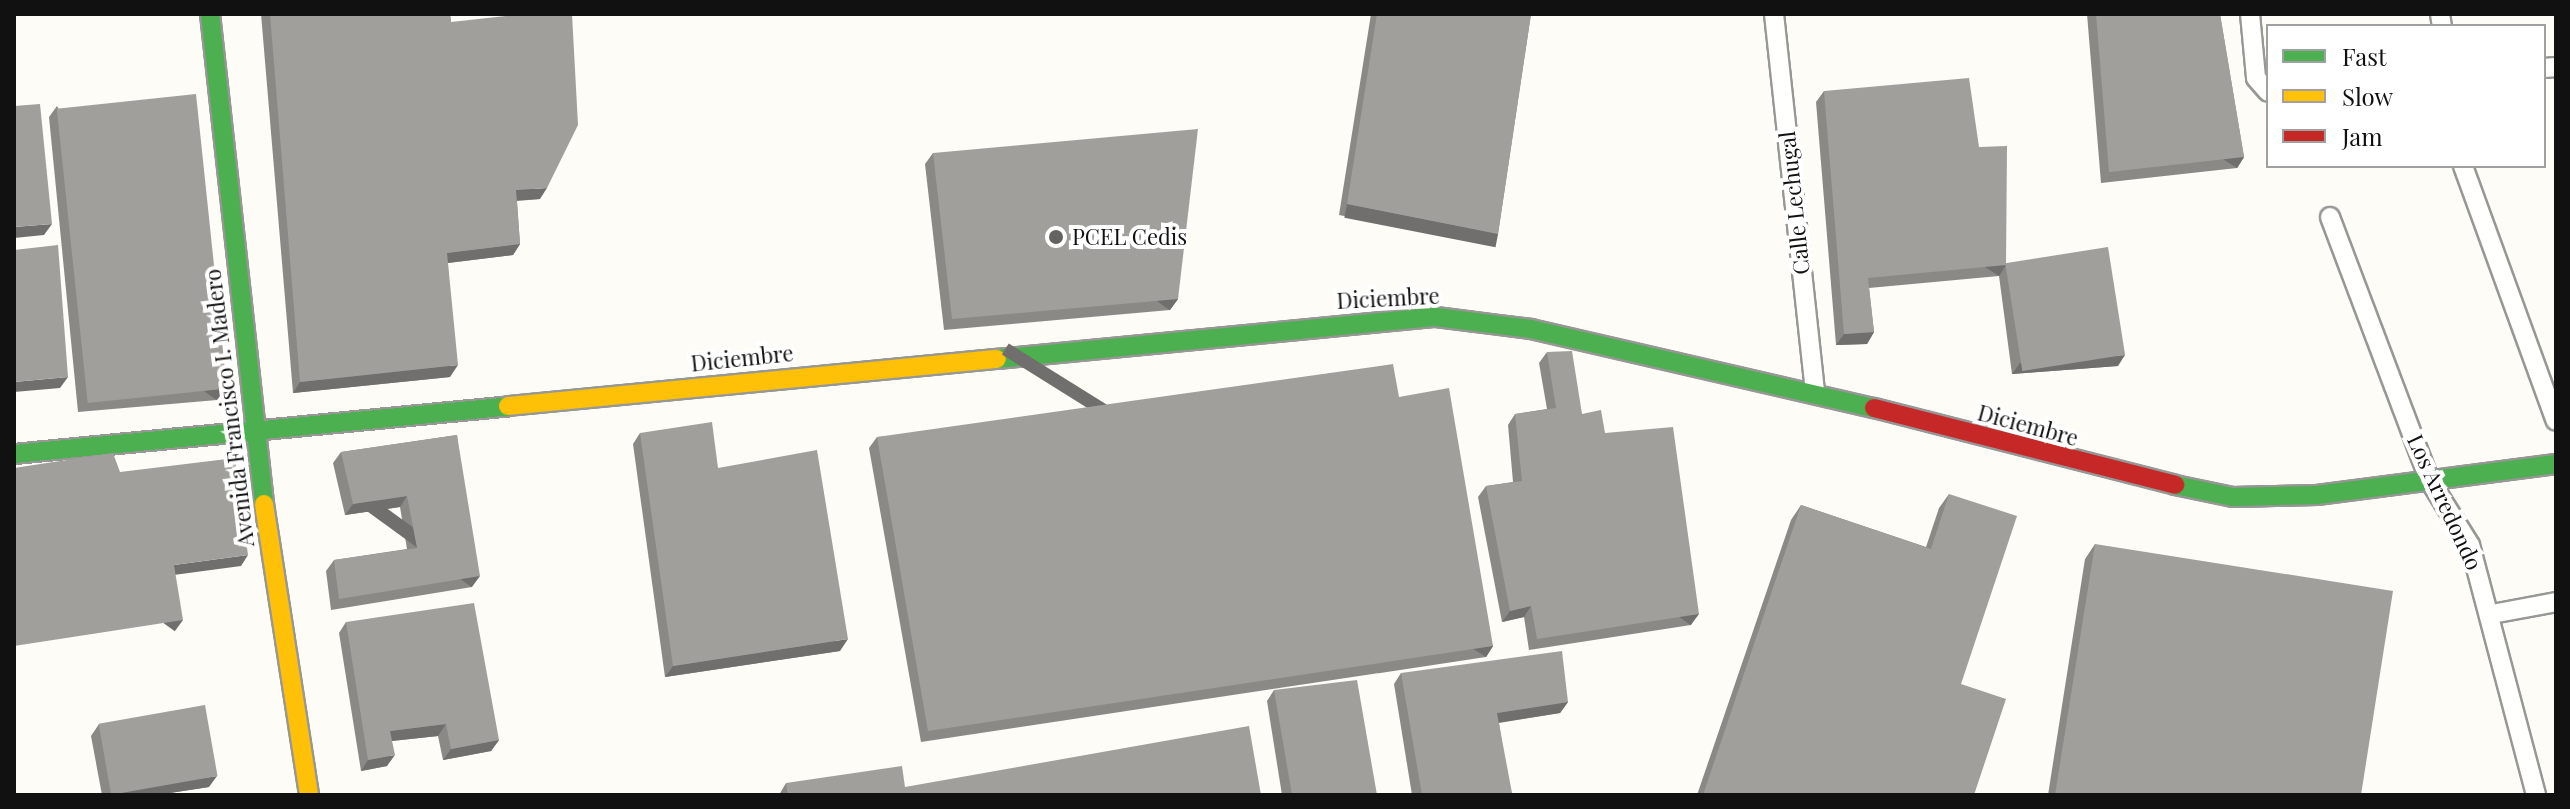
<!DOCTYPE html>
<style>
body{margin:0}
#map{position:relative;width:2570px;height:809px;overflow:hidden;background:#fdfcf7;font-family:"Playfair Display",serif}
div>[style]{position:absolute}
.roads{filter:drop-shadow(2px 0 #979795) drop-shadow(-2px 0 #979795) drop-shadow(0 2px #979795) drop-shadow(0 -2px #979795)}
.street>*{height:18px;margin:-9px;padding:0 9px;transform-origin:9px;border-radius:9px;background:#fffffe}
.fast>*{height:18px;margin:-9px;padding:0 9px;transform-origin:9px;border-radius:9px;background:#4caf50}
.slow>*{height:18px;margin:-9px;padding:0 9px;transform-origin:9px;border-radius:9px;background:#ffc107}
.jam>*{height:18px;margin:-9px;padding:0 9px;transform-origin:9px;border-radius:9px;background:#c62828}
.wall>*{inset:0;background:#8a8986}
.shaded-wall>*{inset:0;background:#716f6d;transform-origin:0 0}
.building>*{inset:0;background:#a19f9c;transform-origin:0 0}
.dots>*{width:22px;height:22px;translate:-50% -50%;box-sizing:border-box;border:4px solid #fff;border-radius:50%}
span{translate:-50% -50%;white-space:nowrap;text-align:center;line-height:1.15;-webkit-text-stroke:8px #fff;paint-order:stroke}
.street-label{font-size:22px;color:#111}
.poi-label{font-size:22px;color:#111}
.left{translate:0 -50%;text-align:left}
.frame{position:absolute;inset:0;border:16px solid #111;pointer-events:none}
.legend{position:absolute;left:2266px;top:24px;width:280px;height:144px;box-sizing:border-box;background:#fff;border:2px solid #a0a0a0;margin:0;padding:10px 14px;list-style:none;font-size:24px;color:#111}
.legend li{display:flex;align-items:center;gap:16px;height:40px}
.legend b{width:40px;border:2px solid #a0a0a0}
</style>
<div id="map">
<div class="roads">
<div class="street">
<i style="left:1774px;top:14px;width:380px;rotate:83.8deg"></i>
<i style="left:2250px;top:14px;width:64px;rotate:84.6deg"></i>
<i style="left:2256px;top:78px;width:18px;rotate:49deg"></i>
<i style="left:2440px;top:14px;width:12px;rotate:81deg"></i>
<i style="left:2544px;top:68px;width:12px;rotate:-5deg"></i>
<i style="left:2463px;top:166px;width:271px;rotate:70deg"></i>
<i style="left:2330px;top:217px;width:282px;rotate:69.3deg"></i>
<i style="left:2430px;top:481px;width:75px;rotate:58deg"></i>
<i style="left:2470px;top:545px;width:259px;rotate:75.2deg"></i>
<i style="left:2492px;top:614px;width:65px;rotate:-10.6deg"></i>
</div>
<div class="fast">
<i style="left:210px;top:14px;width:493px;rotate:83.7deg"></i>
<i style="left:997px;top:359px;width:441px;rotate:-5.5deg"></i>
<i style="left:1436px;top:317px;width:96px;rotate:7.2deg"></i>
<i style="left:1531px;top:329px;width:352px;rotate:13deg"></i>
<i style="left:14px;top:454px;width:496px;rotate:-5.5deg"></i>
<i style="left:2175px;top:485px;width:59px;rotate:11.7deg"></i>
<i style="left:2233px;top:497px;width:84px;rotate:-1.4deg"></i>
<i style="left:2317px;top:495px;width:241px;rotate:-7.4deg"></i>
</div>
<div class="slow">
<i style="left:508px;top:406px;width:491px;rotate:-5.5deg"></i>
<i style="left:264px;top:504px;width:294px;rotate:81.2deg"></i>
</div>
<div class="jam">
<i style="left:1874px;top:408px;width:311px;rotate:14.3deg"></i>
</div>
</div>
<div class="wall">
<i style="clip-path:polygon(261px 14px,450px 14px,451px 22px,540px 199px,517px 201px,520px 244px,513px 255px,448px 263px,450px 377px,293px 393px)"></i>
<i style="clip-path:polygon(1371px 14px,1531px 14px,1498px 234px,1490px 245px,1339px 215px)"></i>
<i style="clip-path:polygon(2087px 14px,2220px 14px,2244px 157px,2237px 168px,2101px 183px)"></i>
<i style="clip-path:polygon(1824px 91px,1979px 147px,2006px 265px,2118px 366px,2012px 374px,1999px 276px,1869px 288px,1874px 332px,1867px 344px,1836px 345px,1816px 102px)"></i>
<i style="clip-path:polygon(57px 106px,225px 389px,217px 400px,78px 412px,49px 117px)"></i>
<i style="clip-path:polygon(933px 153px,1178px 299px,1170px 310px,944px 330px,925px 164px)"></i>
<i style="clip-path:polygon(1547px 352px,1582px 414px,1605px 433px,1691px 625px,1529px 650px,1524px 617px,1502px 622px,1478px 497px,1486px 486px,1513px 482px,1508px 425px,1515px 414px,1547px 409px,1539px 363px)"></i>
<i style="clip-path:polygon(1399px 397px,1493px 646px,1486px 657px,921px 742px,869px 448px,877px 437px)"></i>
<i style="clip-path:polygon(640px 433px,718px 468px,840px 651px,665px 677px,633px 444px)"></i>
<i style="clip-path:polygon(457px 435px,472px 587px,331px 610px,326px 571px,334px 560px,407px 549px,400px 507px,345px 515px,333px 463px,341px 452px)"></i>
<i style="clip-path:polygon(1949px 494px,1961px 684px,1974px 795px,1697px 795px,1791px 520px,1801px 505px,1926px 547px,1939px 508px)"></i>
<i style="clip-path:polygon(2095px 544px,2361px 795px,2048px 795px,2085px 559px)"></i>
<i style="clip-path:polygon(346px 622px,499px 740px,491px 751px,443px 760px,438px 736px,392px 741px,387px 766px,361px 771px,339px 633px)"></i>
<i style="clip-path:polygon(1401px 673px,1568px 702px,1560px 713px,1499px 723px,1510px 795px,1412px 795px,1394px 684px)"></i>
<i style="clip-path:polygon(1274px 690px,1377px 795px,1282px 795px,1267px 701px)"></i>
<i style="clip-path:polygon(99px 724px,209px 787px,157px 795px,102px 795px,91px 736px)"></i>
<i style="clip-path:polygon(786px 783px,905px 787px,1261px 795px,779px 795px)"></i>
</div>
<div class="shaded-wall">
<i style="left:2244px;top:157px;width:13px;height:136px;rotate:122deg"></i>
<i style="clip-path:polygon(547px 188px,540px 199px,508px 201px,516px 190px)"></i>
<i style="left:1347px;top:204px;width:154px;height:14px;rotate:11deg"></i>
<i style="clip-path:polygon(52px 224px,44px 235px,14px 238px,14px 227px)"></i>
<i style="clip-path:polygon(520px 244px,513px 255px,439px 264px,447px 253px)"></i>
<i style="left:2006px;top:265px;width:13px;height:139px;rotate:122deg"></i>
<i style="left:1178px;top:299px;width:14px;height:227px;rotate:126deg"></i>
<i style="clip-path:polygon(1874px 332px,1867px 344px,1836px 345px,1844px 334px)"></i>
<i style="clip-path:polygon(2125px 355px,2118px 366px,2012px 374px,2020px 363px)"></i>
<i style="clip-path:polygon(458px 365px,450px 377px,293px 393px,300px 382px)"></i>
<i style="clip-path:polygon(68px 377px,60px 388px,14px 392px,14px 382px)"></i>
<i style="left:225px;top:389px;width:14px;height:140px;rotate:126deg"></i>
<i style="clip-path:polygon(407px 496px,400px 507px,345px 515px,353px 504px)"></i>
<i style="clip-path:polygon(248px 555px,241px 566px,166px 576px,174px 565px)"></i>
<i style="left:480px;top:576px;width:14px;height:143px;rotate:126deg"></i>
<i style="clip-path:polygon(1531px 606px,1524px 617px,1502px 622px,1510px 611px)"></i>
<i style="left:1699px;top:614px;width:14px;height:164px;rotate:126deg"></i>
<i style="left:183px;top:620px;width:14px;height:171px;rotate:126deg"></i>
<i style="clip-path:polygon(848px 639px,840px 651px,665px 677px,673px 666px)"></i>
<i style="left:1493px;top:646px;width:13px;height:571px;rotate:122deg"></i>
<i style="clip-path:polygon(1568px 702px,1560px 713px,1489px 724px,1497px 713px)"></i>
<i style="clip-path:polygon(446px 724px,438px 736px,382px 742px,390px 731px)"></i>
<i style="clip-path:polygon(499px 740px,491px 751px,443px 760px,451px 749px)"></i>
<i style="clip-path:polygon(395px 755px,387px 766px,361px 771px,368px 760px)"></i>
<i style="clip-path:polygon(217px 776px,209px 787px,157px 795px,109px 795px,111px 792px)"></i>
</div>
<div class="building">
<i style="clip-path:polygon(270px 14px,450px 14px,451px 22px,524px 14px,572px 14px,578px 125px,547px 188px,516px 190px,520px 244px,447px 253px,458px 365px,300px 382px)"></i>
<i style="clip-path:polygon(1377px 14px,1531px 14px,1498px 234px,1347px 204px)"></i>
<i style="clip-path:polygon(2096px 14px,2220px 14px,2244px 157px,2109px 172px)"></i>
<i style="clip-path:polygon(1969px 78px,1979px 147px,2007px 146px,2006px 265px,1868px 278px,1874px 332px,1844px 334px,1824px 91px)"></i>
<i style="left:196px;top:94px;width:296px;height:140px;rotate:84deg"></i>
<i style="clip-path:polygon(40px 104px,52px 224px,14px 227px,14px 106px)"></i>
<i style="clip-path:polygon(1198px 129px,1178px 299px,952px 319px,933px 153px)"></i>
<i style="clip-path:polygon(58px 245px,68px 377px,14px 382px,14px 250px)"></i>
<i style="left:2108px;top:247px;width:109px;height:104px;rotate:81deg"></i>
<i style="clip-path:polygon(1572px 351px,1582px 414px,1601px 410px,1605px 433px,1673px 427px,1699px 614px,1537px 639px,1531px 606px,1510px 611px,1486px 486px,1522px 481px,1515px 414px,1556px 408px,1547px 352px)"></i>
<i style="clip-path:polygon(1393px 364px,1399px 397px,1449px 388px,1493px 646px,928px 731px,877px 437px)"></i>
<i style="clip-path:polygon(712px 422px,718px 468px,817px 450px,848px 639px,673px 666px,640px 433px)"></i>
<i style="clip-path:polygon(457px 435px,480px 576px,339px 599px,334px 560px,417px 548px,407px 496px,353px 504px,341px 452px)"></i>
<i style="clip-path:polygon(113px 453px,120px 472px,235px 458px,248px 555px,174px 565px,183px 620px,14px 646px,14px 468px)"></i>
<i style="clip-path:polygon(1949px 494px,2017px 516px,1961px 684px,2006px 699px,1974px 795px,1703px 795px,1801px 505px,1931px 549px)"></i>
<i style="clip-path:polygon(2095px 544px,2393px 591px,2361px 795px,2055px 795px)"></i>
<i style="clip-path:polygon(474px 603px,499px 740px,451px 749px,446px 724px,390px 731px,395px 755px,368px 760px,346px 622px)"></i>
<i style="clip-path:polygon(1562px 651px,1568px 702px,1497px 713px,1512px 793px,1493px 795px,1422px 795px,1401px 673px)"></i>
<i style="clip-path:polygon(1357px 680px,1377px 795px,1292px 795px,1274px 690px)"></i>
<i style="left:205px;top:705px;width:72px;height:108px;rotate:80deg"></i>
<i style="clip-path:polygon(1249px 726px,1261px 795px,788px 795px,786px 783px,902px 766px,905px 787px)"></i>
</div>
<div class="dots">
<i style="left:1056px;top:237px;background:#646362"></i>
</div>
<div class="street-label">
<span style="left:1794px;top:203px;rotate:-96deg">Calle Lechugal</span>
<span style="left:1388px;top:298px;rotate:-3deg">Diciembre</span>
<span style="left:742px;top:358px;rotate:-6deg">Diciembre</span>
<span style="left:229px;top:408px;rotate:-97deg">Avenida Francisco I. Madero</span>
<span style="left:2028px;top:425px;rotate:15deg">Diciembre</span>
<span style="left:2445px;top:502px;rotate:65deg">Los Arredondo</span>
</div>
<div class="poi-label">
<span class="left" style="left:1072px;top:237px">PCEL Cedis</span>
</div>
<div class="frame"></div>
<ul class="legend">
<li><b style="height:10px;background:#4caf50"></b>Fast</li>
<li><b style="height:10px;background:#ffc107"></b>Slow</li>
<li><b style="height:10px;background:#c62828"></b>Jam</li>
</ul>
</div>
